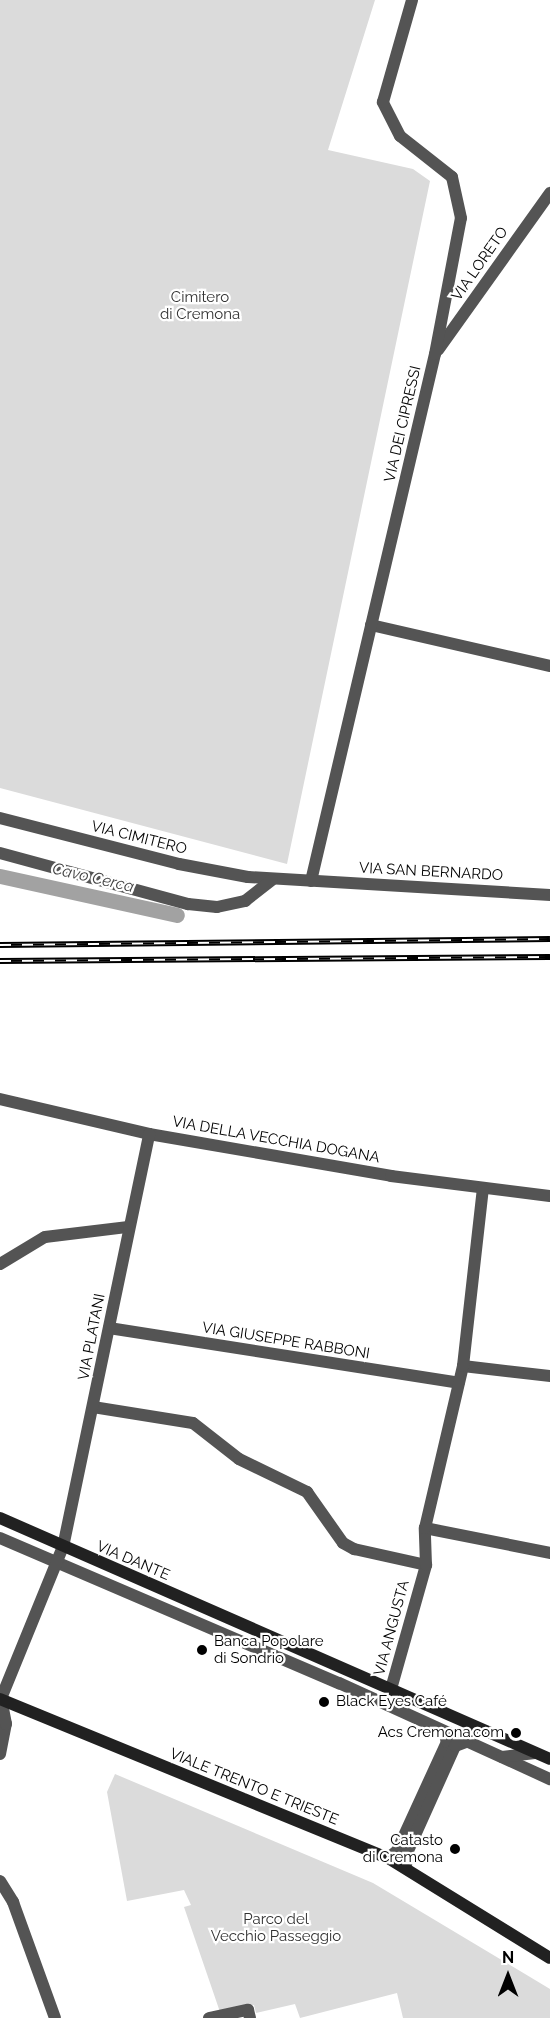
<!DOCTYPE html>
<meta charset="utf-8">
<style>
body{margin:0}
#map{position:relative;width:550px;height:2018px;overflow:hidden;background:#fff;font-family:Raleway,sans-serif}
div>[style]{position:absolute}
.green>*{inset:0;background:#dbdbdb}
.canal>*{height:15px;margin:-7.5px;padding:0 7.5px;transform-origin:7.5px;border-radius:7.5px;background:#a2a2a2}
.pedestrian>*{height:12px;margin:-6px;padding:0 6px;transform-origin:6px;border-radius:6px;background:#545454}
.minor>*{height:12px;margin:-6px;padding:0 6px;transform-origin:6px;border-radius:6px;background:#545454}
.tertiary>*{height:12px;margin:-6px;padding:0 6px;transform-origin:6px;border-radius:6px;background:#545454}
.secondary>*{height:12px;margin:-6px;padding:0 6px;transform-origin:6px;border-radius:6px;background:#212121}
.rail>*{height:6px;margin-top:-3px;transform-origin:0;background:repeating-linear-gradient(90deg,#fff 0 11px,#000 0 22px);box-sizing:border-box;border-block:2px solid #000}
.dots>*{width:16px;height:16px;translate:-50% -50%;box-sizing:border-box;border:3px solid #fff;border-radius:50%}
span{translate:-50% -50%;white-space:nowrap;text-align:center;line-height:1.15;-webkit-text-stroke:4.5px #fff;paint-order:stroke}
.street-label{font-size:15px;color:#000}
.park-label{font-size:15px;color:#323232}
.poi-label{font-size:15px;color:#000}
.left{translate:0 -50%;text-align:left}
.right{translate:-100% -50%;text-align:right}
.water-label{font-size:16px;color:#434343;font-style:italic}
.north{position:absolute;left:478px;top:1946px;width:60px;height:60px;-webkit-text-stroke:4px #fff;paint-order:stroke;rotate:0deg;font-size:16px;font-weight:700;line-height:24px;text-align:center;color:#000}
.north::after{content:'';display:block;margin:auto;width:21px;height:27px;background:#000;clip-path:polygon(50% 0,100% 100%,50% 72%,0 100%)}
</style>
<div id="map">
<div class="green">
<i style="clip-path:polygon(0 0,375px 0,328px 150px,413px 169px,430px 181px,287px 864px,0 788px)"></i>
<i style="clip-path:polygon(115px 1774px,373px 1883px,550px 1989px,550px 2018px,403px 2018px,397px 1993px,300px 2018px,295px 2004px,256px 2013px,254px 2005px,220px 2012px,184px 1907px,191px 1905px,184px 1890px,127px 1901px,107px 1792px)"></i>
</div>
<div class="canal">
<i style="left:0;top:876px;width:181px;rotate:12.4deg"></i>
</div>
<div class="pedestrian">
<i style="left:463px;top:1366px;width:88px;rotate:6.6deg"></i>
</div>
<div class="minor">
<i style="left:438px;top:350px;width:193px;rotate:-54.5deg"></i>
<i style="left:371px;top:625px;width:184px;rotate:12.9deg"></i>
<i style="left:311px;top:881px;width:541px;rotate:-76.76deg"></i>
<i style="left:435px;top:354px;width:138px;rotate:-79.2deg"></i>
<i style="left:461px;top:218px;width:42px;rotate:-102.4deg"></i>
<i style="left:452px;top:177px;width:66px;rotate:-141.7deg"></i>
<i style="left:400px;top:136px;width:38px;rotate:-117deg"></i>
<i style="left:383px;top:102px;width:106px;rotate:-74.1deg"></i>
<i style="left:0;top:1099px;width:153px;rotate:13.2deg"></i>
<i style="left:149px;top:1134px;width:246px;rotate:9.8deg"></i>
<i style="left:391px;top:1176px;width:160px;rotate:7.2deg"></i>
<i style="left:0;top:1264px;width:52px;rotate:-31deg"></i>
<i style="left:45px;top:1237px;width:84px;rotate:-6.9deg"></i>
<i style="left:109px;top:1328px;width:354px;rotate:8.9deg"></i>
<i style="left:93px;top:1407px;width:101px;rotate:9.1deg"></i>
<i style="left:193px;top:1423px;width:58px;rotate:38deg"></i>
<i style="left:239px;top:1459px;width:76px;rotate:25.9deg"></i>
<i style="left:307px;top:1492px;width:62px;rotate:54.8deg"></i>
<i style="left:343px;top:1543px;width:13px;rotate:29deg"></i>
<i style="left:354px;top:1549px;width:74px;rotate:12.5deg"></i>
<i style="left:425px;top:1528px;width:127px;rotate:11.3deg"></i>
<i style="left:0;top:1538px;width:369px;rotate:23.2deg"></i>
<i style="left:339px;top:1683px;width:232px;rotate:24.5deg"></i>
<i style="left:391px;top:1689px;width:129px;rotate:-74.2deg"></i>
<i style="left:426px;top:1565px;width:37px;rotate:-92deg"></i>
<i style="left:425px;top:1528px;width:166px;rotate:-76.8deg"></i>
<i style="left:463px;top:1366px;width:178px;rotate:-83.6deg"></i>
<i style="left:0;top:1701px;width:166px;rotate:-67.8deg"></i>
<i style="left:63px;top:1547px;width:422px;rotate:-78.2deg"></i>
<i style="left:0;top:1754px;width:31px;rotate:-79deg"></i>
<i style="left:6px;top:1724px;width:25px;rotate:-101deg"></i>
<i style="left:502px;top:1757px;width:33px;rotate:-7deg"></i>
<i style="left:388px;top:1858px;width:11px;rotate:-38deg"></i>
<i style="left:397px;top:1851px;width:120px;rotate:-65.4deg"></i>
<i style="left:447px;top:1742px;width:10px;rotate:-107deg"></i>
<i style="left:406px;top:1867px;width:14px;rotate:-86deg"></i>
<i style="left:407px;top:1853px;width:117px;rotate:-65.8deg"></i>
<i style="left:455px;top:1746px;width:12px;rotate:-20deg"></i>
<i style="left:0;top:1881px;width:25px;rotate:58deg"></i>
<i style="left:13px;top:1902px;width:123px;rotate:70.1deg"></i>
<i style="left:209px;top:2018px;width:40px;rotate:-12deg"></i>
<i style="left:248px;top:2010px;width:8px;rotate:76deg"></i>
</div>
<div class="tertiary">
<i style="left:0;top:818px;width:185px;rotate:14.4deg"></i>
<i style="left:179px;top:864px;width:70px;rotate:10.7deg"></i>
<i style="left:248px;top:877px;width:303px;rotate:3.4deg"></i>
<i style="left:0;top:853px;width:195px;rotate:15.2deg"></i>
<i style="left:188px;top:904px;width:29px;rotate:6deg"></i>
<i style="left:217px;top:907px;width:29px;rotate:-12deg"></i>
<i style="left:245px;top:901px;width:34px;rotate:-38deg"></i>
</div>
<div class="secondary">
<i style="left:0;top:1518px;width:600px;rotate:23.66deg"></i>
<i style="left:0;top:1699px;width:419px;rotate:22.3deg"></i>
<i style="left:388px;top:1858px;width:190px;rotate:31.7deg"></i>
</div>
<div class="rail">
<i style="left:0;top:945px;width:550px;rotate:-0.63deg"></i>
<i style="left:0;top:961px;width:550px;rotate:-0.42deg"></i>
</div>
<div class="dots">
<i style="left:202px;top:1650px;background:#000"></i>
<i style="left:324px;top:1702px;background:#000"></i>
<i style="left:516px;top:1733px;background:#000"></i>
<i style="left:455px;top:1849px;background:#000"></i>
</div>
<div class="street-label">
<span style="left:480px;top:264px;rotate:-55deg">VIA LORETO</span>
<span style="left:403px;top:424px;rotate:-77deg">VIA DEI CIPRESSI</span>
<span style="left:139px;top:838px;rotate:14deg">VIA CIMITERO</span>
<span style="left:431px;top:872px;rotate:3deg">VIA SAN BERNARDO</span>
<span style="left:276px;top:1140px;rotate:10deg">VIA DELLA VECCHIA DOGANA</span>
<span style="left:92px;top:1337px;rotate:-79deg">VIA PLATANI</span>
<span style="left:286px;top:1341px;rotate:9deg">VIA GIUSEPPE RABBONI</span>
<span style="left:133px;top:1561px;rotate:23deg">VIA DANTE</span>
<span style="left:392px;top:1628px;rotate:-75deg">VIA ANGUSTA</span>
<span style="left:254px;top:1787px;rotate:22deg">VIALE TRENTO E TRIESTE</span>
</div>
<div class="park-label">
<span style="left:200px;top:306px">Cimitero<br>di Cremona</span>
<span style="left:276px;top:1928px">Parco del<br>Vecchio Passeggio</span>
</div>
<div class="poi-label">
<span class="left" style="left:214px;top:1650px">Banca Popolare<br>di Sondrio</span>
<span class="left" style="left:336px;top:1702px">Black Eyes Café</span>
<span class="right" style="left:504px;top:1733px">Acs Cremona.com</span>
<span class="right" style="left:443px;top:1849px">Catasto<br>di Cremona</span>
</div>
<div class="water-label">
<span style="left:93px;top:878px;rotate:13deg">Cavo Cerca</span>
</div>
<div class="north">N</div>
</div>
